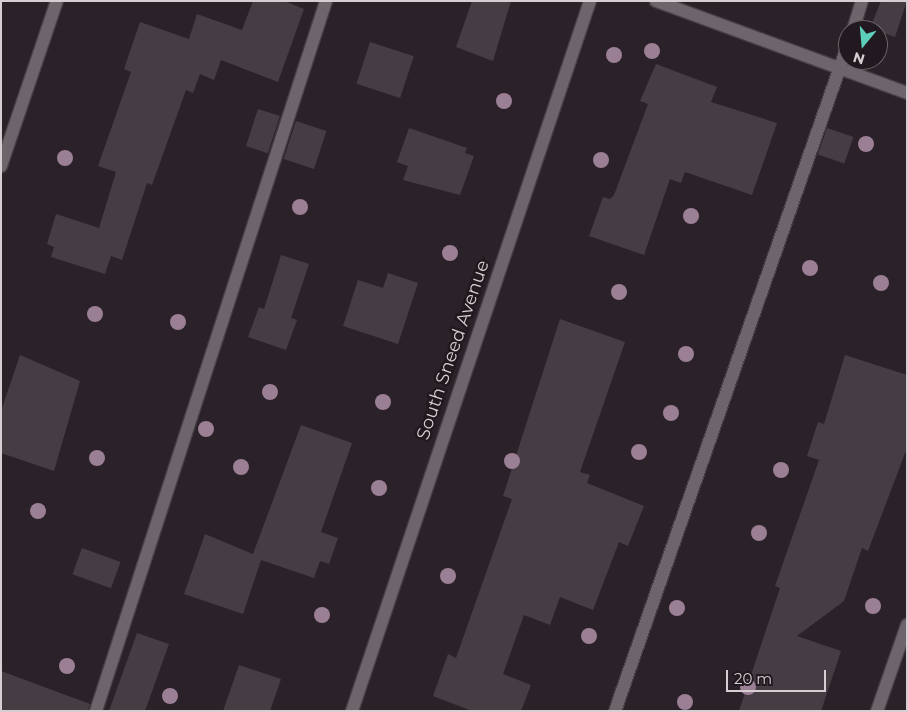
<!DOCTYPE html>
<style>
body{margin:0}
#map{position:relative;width:908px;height:712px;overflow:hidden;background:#2b2229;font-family:Montserrat,sans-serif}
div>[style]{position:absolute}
.building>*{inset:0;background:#463d44;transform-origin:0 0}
.roads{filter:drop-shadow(1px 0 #453e44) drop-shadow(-1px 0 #453e44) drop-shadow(0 1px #453e44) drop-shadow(0 -1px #453e44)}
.lane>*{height:12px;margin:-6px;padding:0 6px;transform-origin:6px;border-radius:6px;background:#6e646c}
.street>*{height:12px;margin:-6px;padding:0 6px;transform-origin:6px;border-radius:6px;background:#6e646c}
.trees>*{width:16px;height:16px;margin:-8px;border-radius:50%;background:#9b7f95}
span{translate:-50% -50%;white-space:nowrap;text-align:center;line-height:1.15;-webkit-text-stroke:5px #21191f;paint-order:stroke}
.street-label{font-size:18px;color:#d5cfd4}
.frame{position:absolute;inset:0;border:2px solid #d5cfd4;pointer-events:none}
.north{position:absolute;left:838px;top:20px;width:50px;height:50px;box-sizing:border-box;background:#21191f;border:1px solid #696267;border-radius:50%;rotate:197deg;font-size:14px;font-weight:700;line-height:20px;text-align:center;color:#d5cfd4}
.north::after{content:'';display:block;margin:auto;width:18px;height:22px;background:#5dceb9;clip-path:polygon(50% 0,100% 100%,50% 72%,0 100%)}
.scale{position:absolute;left:726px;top:670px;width:100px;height:22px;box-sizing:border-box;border:2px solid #d5cfd4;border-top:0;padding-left:6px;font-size:15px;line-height:18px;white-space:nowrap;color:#d5cfd4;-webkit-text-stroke:4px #21191f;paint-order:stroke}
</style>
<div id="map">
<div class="building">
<i style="clip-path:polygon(253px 1px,284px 1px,304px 9px,278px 82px,221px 60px,214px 80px,200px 74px,193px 93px,186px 90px,152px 185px,147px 183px,122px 260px,111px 256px,105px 274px,51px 257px,54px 247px,47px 244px,56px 214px,99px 228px,116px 172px,98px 166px,131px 72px,124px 69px,140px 22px,189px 39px,197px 14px,242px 30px)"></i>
<i style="clip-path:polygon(472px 1px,511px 1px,493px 61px,456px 47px)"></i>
<i style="clip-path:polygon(881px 1px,907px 1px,895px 37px,870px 28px)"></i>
<i style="left:370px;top:42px;width:46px;height:44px;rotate:18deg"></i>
<i style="clip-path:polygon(656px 64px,717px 87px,711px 102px,777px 123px,752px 195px,685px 172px,681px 183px,670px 179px,644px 255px,589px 236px,603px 197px,610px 199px,614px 195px,648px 104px,640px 101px)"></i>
<i style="left:258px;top:109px;width:23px;height:39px;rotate:18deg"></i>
<i style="left:296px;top:121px;width:32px;height:40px;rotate:18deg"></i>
<i style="clip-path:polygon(409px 128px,467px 148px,465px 153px,474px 156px,460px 195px,403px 180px,408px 166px,397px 162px)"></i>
<i style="left:827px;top:128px;width:28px;height:28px;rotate:19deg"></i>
<i style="clip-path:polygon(281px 255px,309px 264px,291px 318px,297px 320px,286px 350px,248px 337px,259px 307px,264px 309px)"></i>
<i style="clip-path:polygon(388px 273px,418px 283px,398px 344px,343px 326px,358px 280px,383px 288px)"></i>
<i style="clip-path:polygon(560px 319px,625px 342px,580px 472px,590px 475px,587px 483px,644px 506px,628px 546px,619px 542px,593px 610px,560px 597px,550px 625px,524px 615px,503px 674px,531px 685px,521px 711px,472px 711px,433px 696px,448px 654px,456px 658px,512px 499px,503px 496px)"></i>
<i style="clip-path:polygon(20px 355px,80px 381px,54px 471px,1px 453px,1px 411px)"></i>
<i style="clip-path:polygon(845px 355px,907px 375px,907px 448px,868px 551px,862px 548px,844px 601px,797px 636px,841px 651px,821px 711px,739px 711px,780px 588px,775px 586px,819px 460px,807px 456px,818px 422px,824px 424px)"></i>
<i style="clip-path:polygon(301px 425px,352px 443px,321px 532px,338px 538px,329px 564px,320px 561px,314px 578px,261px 560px,243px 614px,184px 594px,205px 534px,253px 554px)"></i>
<i style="left:82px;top:548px;width:41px;height:28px;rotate:20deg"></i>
<i style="clip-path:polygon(137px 633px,169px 644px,145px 711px,109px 711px)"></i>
<i style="clip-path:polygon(239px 665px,281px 679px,270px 711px,223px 711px)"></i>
<i style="clip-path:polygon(1px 671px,90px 704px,88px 711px,1px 711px)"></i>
</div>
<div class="roads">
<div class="lane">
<i style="left:853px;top:30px;width:30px;rotate:-73deg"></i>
<i style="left:96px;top:711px;width:746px;rotate:-72.05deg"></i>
<i style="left:615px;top:711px;width:707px;rotate:-70.74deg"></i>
</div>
<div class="street">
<i style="left:656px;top:1px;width:267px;rotate:20.1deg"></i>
<i style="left:1px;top:166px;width:174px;rotate:-71.3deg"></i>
<i style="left:352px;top:711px;width:749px;rotate:-71.47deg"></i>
<i style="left:877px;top:711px;width:91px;rotate:-70.8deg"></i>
</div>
</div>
<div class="trees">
<i style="left:652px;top:51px"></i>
<i style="left:614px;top:55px"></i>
<i style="left:504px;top:101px"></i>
<i style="left:866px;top:144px"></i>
<i style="left:65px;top:158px"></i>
<i style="left:601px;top:160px"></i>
<i style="left:300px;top:207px"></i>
<i style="left:691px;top:216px"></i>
<i style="left:450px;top:253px"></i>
<i style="left:810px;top:268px"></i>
<i style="left:881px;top:283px"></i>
<i style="left:619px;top:292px"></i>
<i style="left:95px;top:314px"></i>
<i style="left:178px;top:322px"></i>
<i style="left:686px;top:354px"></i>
<i style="left:270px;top:392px"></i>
<i style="left:383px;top:402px"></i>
<i style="left:671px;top:413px"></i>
<i style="left:206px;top:429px"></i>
<i style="left:639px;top:452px"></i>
<i style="left:97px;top:458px"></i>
<i style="left:512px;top:461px"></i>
<i style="left:241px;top:467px"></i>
<i style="left:781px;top:470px"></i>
<i style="left:379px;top:488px"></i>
<i style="left:38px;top:511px"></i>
<i style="left:759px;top:533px"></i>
<i style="left:448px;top:576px"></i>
<i style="left:873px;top:606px"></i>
<i style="left:677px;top:608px"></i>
<i style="left:322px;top:615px"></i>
<i style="left:589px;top:636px"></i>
<i style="left:67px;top:666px"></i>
<i style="left:748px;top:687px"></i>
<i style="left:170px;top:696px"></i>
<i style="left:685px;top:702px"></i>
</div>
<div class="street-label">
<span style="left:453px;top:350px;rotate:-71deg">South Sneed Avenue</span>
</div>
<div class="frame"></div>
<div class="north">N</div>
<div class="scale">20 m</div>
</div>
